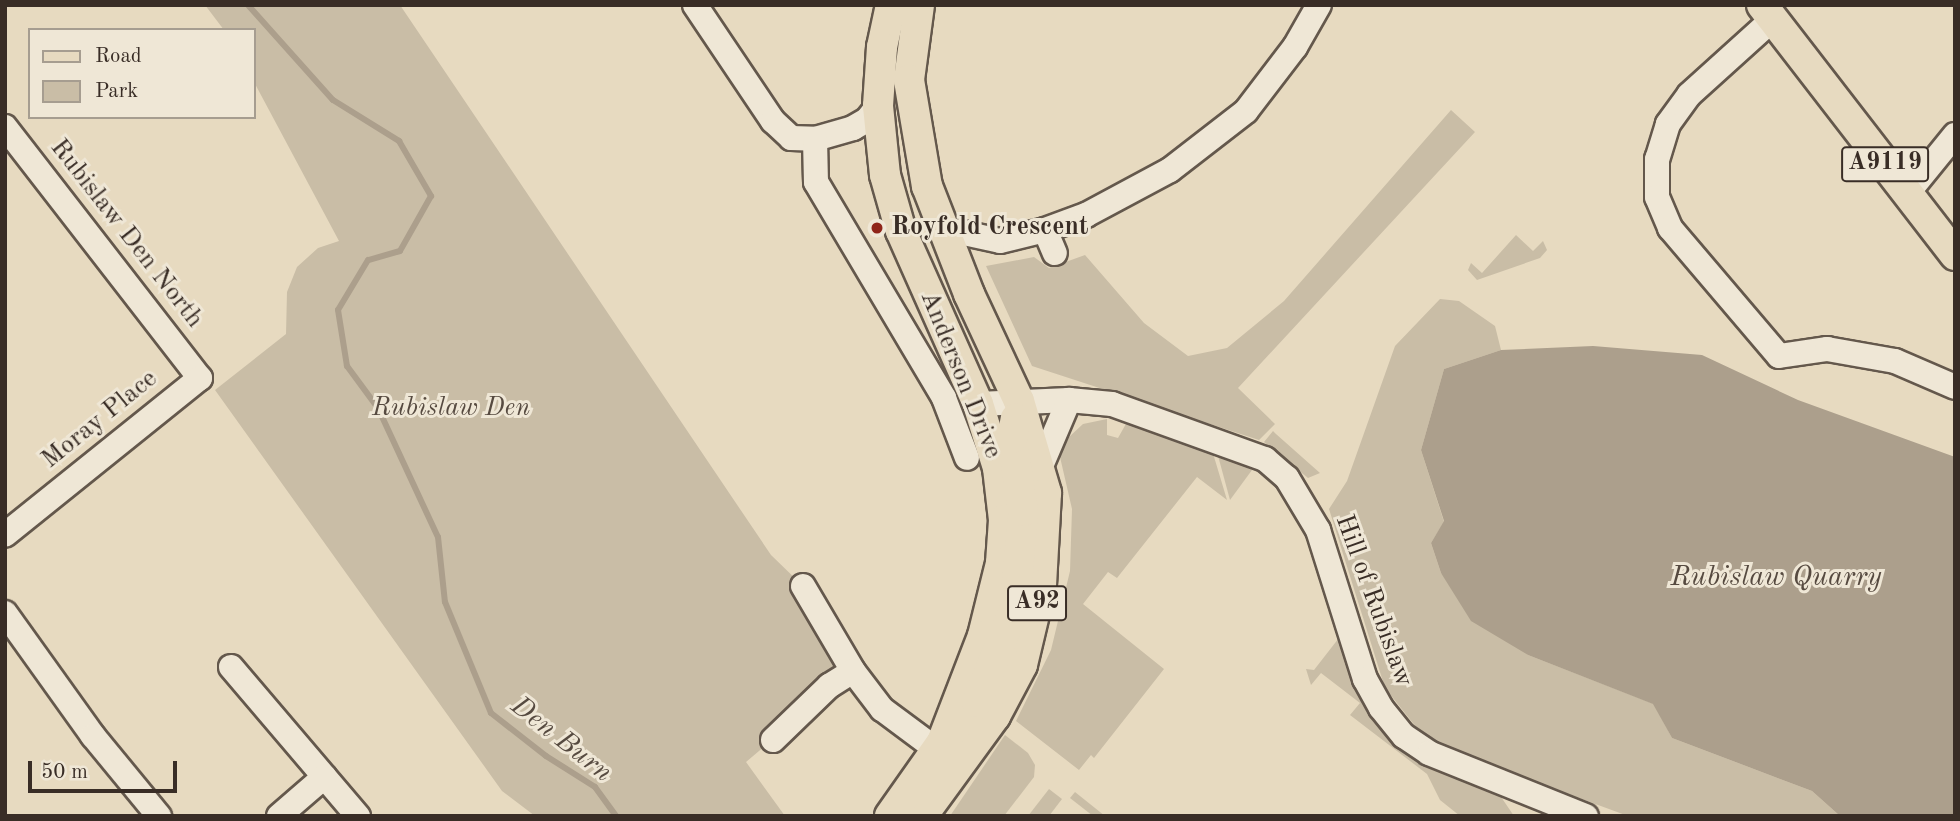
<!DOCTYPE html>
<style>
body{margin:0}
#map{position:relative;width:1960px;height:821px;overflow:hidden;background:#e7dac0;font-family:"Old Standard TT",serif}
div>[style]{position:absolute}
.green>*{inset:0;background:#c9bda6}
.water>*{inset:0;background:#ac9f8c}
.stream>*{height:6px;margin:-3px;padding:0 3px;transform-origin:3px;border-radius:3px;background:#ac9f8c}
.roads{filter:drop-shadow(2px 0 #64584c) drop-shadow(-2px 0 #64584c) drop-shadow(0 2px #64584c) drop-shadow(0 -2px #64584c)}
.minor>*{height:24px;margin:-12px;padding:0 12px;transform-origin:12px;border-radius:12px;background:#efe7d6}
.major>*{height:30px;margin:-15px;padding:0 15px;transform-origin:15px;border-radius:15px;background:#e7dac0}
.dots>*{width:19px;height:19px;translate:-50% -50%;box-sizing:border-box;border:4px solid #efe7d6;border-radius:50%}
span{translate:-50% -50%;white-space:nowrap;text-align:center;line-height:1.15;-webkit-text-stroke:6px #efe7d6;paint-order:stroke}
.shield-label span{padding:2px 5px;background:#efe7d6;border:2px solid;border-radius:5px;-webkit-text-stroke-width:0}
.shield-label{font-size:24px;color:#392d26;font-weight:700}
.poi-label{font-size:26px;color:#392d26;font-weight:700}
.left{translate:0 -50%;text-align:left}
.street-label{font-size:26px;color:#392d26}
.park-label{font-size:26px;color:#564a40;font-style:italic}
.water-label{font-size:28px;color:#564a40;font-style:italic}
.frame{position:absolute;inset:0;border:7px solid #392d26;pointer-events:none}
.legend{position:absolute;left:28px;top:28px;width:228px;height:91px;box-sizing:border-box;background:#efe7d6;border:2px solid #a69d90;margin:0;padding:9px 12px;list-style:none;font-size:21px;color:#392d26}
.legend li{display:flex;align-items:center;gap:14px;height:35px}
.legend b{width:35px;border:2px solid #a69d90}
.scale{position:absolute;left:28px;top:761px;width:149px;height:32px;box-sizing:border-box;border:4px solid #392d26;border-top:0;padding-left:9px;font-size:21px;line-height:24px;white-space:nowrap;color:#392d26;-webkit-text-stroke:5px #efe7d6;paint-order:stroke}
</style>
<div id="map">
<div class="green">
<i style="clip-path:polygon(205px 5px,400px 5px,771px 555px,803px 586px,853px 671px,746px 762px,785px 816px,535px 816px,502px 791px,215px 390px,286px 334px,287px 292px,297px 267px,318px 248px,339px 241px,254px 82px,254px 30px,224px 30px)"></i>
<i style="clip-path:polygon(1451px 110px,1475px 132px,1238px 388px,1275px 424px,1259px 440px,1032px 366px,986px 266px,1034px 257px,1049px 268px,1085px 255px,1144px 323px,1188px 356px,1227px 348px,1284px 301px)"></i>
<i style="clip-path:polygon(1516px 235px,1533px 251px,1543px 241px,1547px 250px,1540px 258px,1477px 280px,1468px 270px,1471px 263px,1482px 273px)"></i>
<i style="clip-path:polygon(1440px 299px,1459px 301px,1495px 326px,1501px 350px,1444px 369px,1421px 450px,1444px 522px,1431px 543px,1441px 573px,1528px 655px,1654px 704px,1672px 738px,1812px 791px,1840px 816px,1628px 816px,1448px 750px,1416px 727px,1385px 688px,1329px 509px,1347px 481px,1395px 346px)"></i>
<i style="clip-path:polygon(1107px 419px,1107px 435px,1118px 438px,1127px 422px,1212px 450px,1227px 500px,1197px 477px,1117px 578px,1108px 572px,1083px 604px,1164px 669px,1094px 758px,1091px 755px,1079px 770px,1016px 721px,1051px 650px,1070px 571px,1072px 509px,1060px 457px,1069px 437px,1083px 424px)"></i>
<i style="clip-path:polygon(1273px 431px,1276px 434px,1320px 473px,1308px 478px,1264px 442px)"></i>
<i style="clip-path:polygon(1217px 452px,1252px 470px,1230px 500px)"></i>
<i style="clip-path:polygon(1342px 634px,1368px 705px,1497px 791px,1514px 816px,1460px 816px,1440px 800px,1427px 774px,1350px 715px,1360px 703px,1321px 673px,1311px 685px,1306px 669px,1314px 670px)"></i>
<i style="clip-path:polygon(1005px 735px,1028px 753px,1035px 765px,1034px 777px,1004px 816px,950px 816px)"></i>
<i style="clip-path:polygon(1049px 789px,1062px 799px,1049px 816px,1028px 816px)"></i>
<i style="clip-path:polygon(1075px 792px,1105px 816px,1093px 816px,1070px 798px)"></i>
</div>
<div class="water">
<i style="clip-path:polygon(1593px 346px,1702px 355px,1798px 400px,1955px 457px,1955px 816px,1840px 816px,1812px 791px,1672px 738px,1653px 704px,1528px 655px,1471px 621px,1441px 573px,1431px 543px,1444px 521px,1421px 450px,1444px 369px,1501px 350px)"></i>
</div>
<div class="stream">
<i style="left:248px;top:5px;width:127px;rotate:48.2deg"></i>
<i style="left:333px;top:100px;width:78px;rotate:31.8deg"></i>
<i style="left:399px;top:141px;width:64px;rotate:59.8deg"></i>
<i style="left:431px;top:196px;width:63px;rotate:119.4deg"></i>
<i style="left:400px;top:251px;width:33px;rotate:164deg"></i>
<i style="left:368px;top:260px;width:58px;rotate:121deg"></i>
<i style="left:338px;top:310px;width:57px;rotate:80.9deg"></i>
<i style="left:347px;top:366px;width:52px;rotate:53.6deg"></i>
<i style="left:378px;top:408px;width:142px;rotate:65.1deg"></i>
<i style="left:438px;top:537px;width:65px;rotate:83.9deg"></i>
<i style="left:445px;top:602px;width:120px;rotate:67.5deg"></i>
<i style="left:491px;top:713px;width:70px;rotate:38deg"></i>
<i style="left:546px;top:756px;width:58px;rotate:32.3deg"></i>
<i style="left:595px;top:787px;width:36px;rotate:54deg"></i>
</div>
<div class="roads">
<div class="minor">
<i style="left:695px;top:5px;width:140px;rotate:56.1deg"></i>
<i style="left:773px;top:121px;width:25px;rotate:43deg"></i>
<i style="left:791px;top:138px;width:24px;rotate:2deg"></i>
<i style="left:815px;top:139px;width:40px;rotate:-16deg"></i>
<i style="left:853px;top:128px;width:16px;rotate:-30deg"></i>
<i style="left:867px;top:120px;width:18px;rotate:-52deg"></i>
<i style="left:1773px;top:19px;width:113px;rotate:137.9deg"></i>
<i style="left:1689px;top:95px;width:36px;rotate:126deg"></i>
<i style="left:1668px;top:124px;width:37px;rotate:107deg"></i>
<i style="left:1657px;top:159px;width:38px;rotate:90deg"></i>
<i style="left:1657px;top:197px;width:34px;rotate:67deg"></i>
<i style="left:1670px;top:228px;width:168px;rotate:49.6deg"></i>
<i style="left:1779px;top:356px;width:49px;rotate:-8.3deg"></i>
<i style="left:1827px;top:349px;width:69px;rotate:10deg"></i>
<i style="left:1895px;top:361px;width:65px;rotate:23.4deg"></i>
<i style="left:5px;top:127px;width:318px;rotate:52.2deg"></i>
<i style="left:200px;top:378px;width:250px;rotate:141.2deg"></i>
<i style="left:815px;top:139px;width:43px;rotate:88.7deg"></i>
<i style="left:816px;top:182px;width:251px;rotate:59.3deg"></i>
<i style="left:944px;top:398px;width:64px;rotate:69deg"></i>
<i style="left:1907px;top:194px;width:76px;rotate:-50.9deg"></i>
<i style="left:941px;top:228px;width:60px;rotate:12.4deg"></i>
<i style="left:1000px;top:241px;width:46px;rotate:-13.7deg"></i>
<i style="left:1045px;top:230px;width:44px;rotate:-20.1deg"></i>
<i style="left:1086px;top:215px;width:95px;rotate:-28.2deg"></i>
<i style="left:1170px;top:170px;width:96px;rotate:-37.8deg"></i>
<i style="left:1246px;top:111px;width:81px;rotate:-52.6deg"></i>
<i style="left:1295px;top:47px;width:48px;rotate:-60.3deg"></i>
<i style="left:1045px;top:230px;width:25px;rotate:67deg"></i>
<i style="left:978px;top:404px;width:91px;rotate:-2.5deg"></i>
<i style="left:1069px;top:400px;width:43px;rotate:5.3deg"></i>
<i style="left:1112px;top:404px;width:163px;rotate:19.8deg"></i>
<i style="left:1265px;top:459px;width:29px;rotate:41deg"></i>
<i style="left:1287px;top:478px;width:61px;rotate:59.2deg"></i>
<i style="left:1318px;top:530px;width:156px;rotate:72.5deg"></i>
<i style="left:1365px;top:679px;width:33px;rotate:61deg"></i>
<i style="left:1381px;top:708px;width:36px;rotate:51deg"></i>
<i style="left:1404px;top:736px;width:30px;rotate:34deg"></i>
<i style="left:1429px;top:753px;width:169px;rotate:21.9deg"></i>
<i style="left:1041px;top:466px;width:72px;rotate:-67deg"></i>
<i style="left:803px;top:586px;width:99px;rotate:59.5deg"></i>
<i style="left:853px;top:671px;width:48px;rotate:52.7deg"></i>
<i style="left:882px;top:709px;width:69px;rotate:36.7deg"></i>
<i style="left:5px;top:613px;width:151px;rotate:54.4deg"></i>
<i style="left:93px;top:736px;width:104px;rotate:50.5deg"></i>
<i style="left:231px;top:667px;width:196px;rotate:49.6deg"></i>
<i style="left:773px;top:740px;width:78px;rotate:-44deg"></i>
<i style="left:829px;top:686px;width:28px;rotate:-32deg"></i>
<i style="left:279px;top:816px;width:60px;rotate:-40.9deg"></i>
</div>
<div class="major">
<i style="left:891px;top:5px;width:43px;rotate:102.1deg"></i>
<i style="left:882px;top:47px;width:59px;rotate:93.9deg"></i>
<i style="left:878px;top:106px;width:69px;rotate:84.2deg"></i>
<i style="left:885px;top:175px;width:58px;rotate:74.1deg"></i>
<i style="left:901px;top:231px;width:189px;rotate:66deg"></i>
<i style="left:978px;top:404px;width:67px;rotate:72.6deg"></i>
<i style="left:998px;top:468px;width:52px;rotate:83.4deg"></i>
<i style="left:1004px;top:520px;width:43px;rotate:94deg"></i>
<i style="left:1001px;top:563px;width:75px;rotate:103.9deg"></i>
<i style="left:983px;top:636px;width:114px;rotate:111.1deg"></i>
<i style="left:919px;top:5px;width:76px;rotate:97.6deg"></i>
<i style="left:909px;top:80px;width:108px;rotate:80.4deg"></i>
<i style="left:927px;top:186px;width:116px;rotate:68.7deg"></i>
<i style="left:969px;top:294px;width:118px;rotate:65deg"></i>
<i style="left:1019px;top:401px;width:96px;rotate:73.6deg"></i>
<i style="left:1046px;top:493px;width:92px;rotate:93.1deg"></i>
<i style="left:1041px;top:585px;width:82px;rotate:103.4deg"></i>
<i style="left:1022px;top:665px;width:58px;rotate:117.9deg"></i>
<i style="left:995px;top:716px;width:124px;rotate:126.1deg"></i>
<i style="left:1762px;top:5px;width:316px;rotate:52.3deg"></i>
<i style="left:890px;top:816px;width:90px;rotate:-54.9deg"></i>
<i style="left:942px;top:742px;width:53px;rotate:-48.8deg"></i>
<i style="left:977px;top:702px;width:102px;rotate:-68.2deg"></i>
<i style="left:1015px;top:607px;width:96px;rotate:-85.2deg"></i>
<i style="left:1023px;top:511px;width:74px;rotate:-98.6deg"></i>
<i style="left:1012px;top:438px;width:20px;rotate:-79deg"></i>
</div>
</div>
<div class="dots">
<i style="left:877px;top:228px;background:#8f2418"></i>
</div>
<div class="shield-label">
<span style="left:1885px;top:164px">A9119</span>
<span style="left:1037px;top:603px">A92</span>
</div>
<div class="poi-label">
<span class="left" style="left:891px;top:228px">Royfold Crescent</span>
</div>
<div class="street-label">
<span style="left:126px;top:234px;rotate:52deg">Rubislaw Den North</span>
<span style="left:960px;top:375px;rotate:68deg">Anderson Drive</span>
<span style="left:100px;top:420px;rotate:-39deg">Moray Place</span>
<span style="left:1373px;top:601px;rotate:70deg">Hill of Rubislaw</span>
</div>
<div class="park-label">
<span style="left:451px;top:409px">Rubislaw Den</span>
</div>
<div class="water-label">
<span style="left:1776px;top:578px">Rubislaw Quarry</span>
<span style="left:561px;top:740px;rotate:38deg">Den Burn</span>
</div>
<div class="frame"></div>
<ul class="legend">
<li><b style="height:9px;background:#e7dac0"></b>Road</li>
<li><b style="height:19px;background:#c9bda6"></b>Park</li>
</ul>
<div class="scale">50 m</div>
</div>
